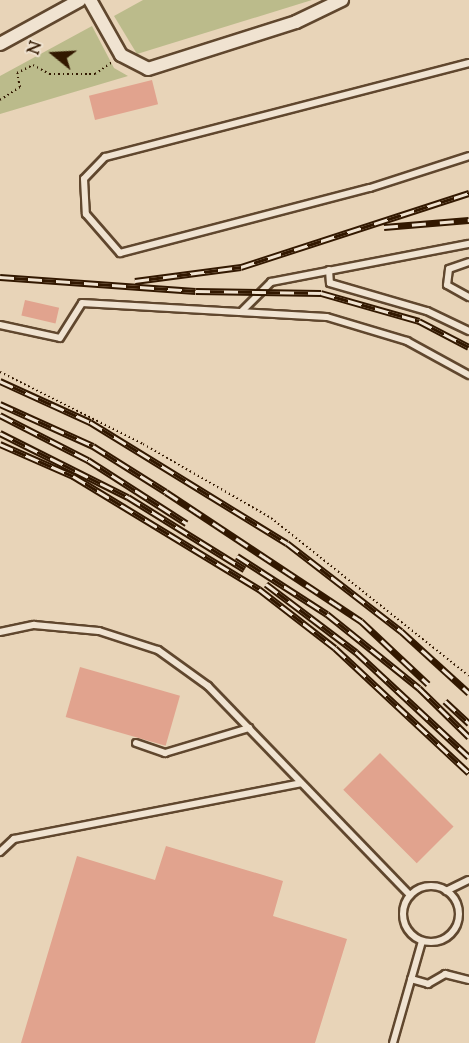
<!DOCTYPE html>
<style>
body{margin:0}
#map{position:relative;width:469px;height:1043px;overflow:hidden;background:#e8d4b8;font-family:"Sorts Mill Goudy",serif}
div>[style]{position:absolute}
.green>*{inset:0;background:#bbbb8b}
.building>*{inset:0;background:#e1a38e;transform-origin:0 0}
.path>*{height:2px;margin-top:-1px;transform-origin:0;background:repeating-linear-gradient(90deg,#321800 0 1.5px,transparent 0 4.5px)}
.roads{filter:drop-shadow(2px 0 #60472e) drop-shadow(-2px 0 #60472e) drop-shadow(0 2px #60472e) drop-shadow(0 -2px #60472e)}
.service>*{height:6px;margin:-3px;padding:0 3px;transform-origin:3px;border-radius:3px;background:#f0e3d1}
.service>.ring{margin:-3px;padding:0;box-sizing:content-box;background:none;border:6px solid #f0e3d1;border-radius:50%}
.minor>*{height:12px;margin:-6px;padding:0 6px;transform-origin:6px;border-radius:6px;background:#f0e3d1}
.rail>*{height:7px;margin-top:-3.5px;transform-origin:0;background:repeating-linear-gradient(90deg,#f0e3d1 0 14px,#321800 0 28px);box-sizing:border-box;border-block:2px solid #321800}
span{translate:-50% -50%;white-space:nowrap;text-align:center;line-height:1.15;-webkit-text-stroke:4.5px #f0e3d1;paint-order:stroke}
.north{position:absolute;left:24px;top:24px;width:60px;height:60px;-webkit-text-stroke:4px #f0e3d1;paint-order:stroke;rotate:288deg;font-size:16px;font-weight:700;line-height:24px;text-align:center;color:#321800}
.north::after{content:'';display:block;margin:auto;width:21px;height:27px;background:#321800;clip-path:polygon(50% 0,100% 100%,50% 72%,0 100%)}
</style>
<div id="map">
<div class="green">
<i style="clip-path:polygon(143px 0,312px 0,137px 54px,114px 16px)"></i>
<i style="clip-path:polygon(92px 26px,114px 68px,128px 76px,0 114px,0 76px)"></i>
</div>
<div class="building">
<i style="left:152px;top:80px;width:25px;height:65px;rotate:76deg"></i>
<i style="left:25px;top:300px;width:35px;height:16px;rotate:13deg"></i>
<i style="left:80px;top:667px;width:104px;height:52px;rotate:16deg"></i>
<i style="left:380px;top:753px;width:104px;height:52px;rotate:45deg"></i>
<i style="clip-path:polygon(166px 846px,283px 881px,273px 916px,347px 939px,315px 1043px,21px 1043px,77px 856px,155px 880px)"></i>
</div>
<div class="path">
<i style="left:0;top:100px;width:24px;rotate:-33deg"></i>
<i style="left:20px;top:87px;width:14px;rotate:-102deg"></i>
<i style="left:17px;top:73px;width:18px;rotate:-27deg"></i>
<i style="left:33px;top:65px;width:18px;rotate:29deg"></i>
<i style="left:49px;top:74px;width:46px"></i>
<i style="left:95px;top:74px;width:21px;rotate:-35deg"></i>
<i style="left:0;top:372px;width:160px;rotate:26.7deg"></i>
<i style="left:143px;top:444px;width:148px;rotate:30deg"></i>
<i style="left:271px;top:518px;width:253px;rotate:38.6deg"></i>
</div>
<div class="roads">
<div class="service">
<i style="left:469px;top:63px;width:376px;rotate:165.5deg"></i>
<i style="left:105px;top:157px;width:30px;rotate:134deg"></i>
<i style="left:84px;top:179px;width:35px;rotate:87deg"></i>
<i style="left:86px;top:214px;width:52px;rotate:48.9deg"></i>
<i style="left:120px;top:253px;width:258px;rotate:-14.6deg"></i>
<i style="left:370px;top:188px;width:104px;rotate:-17.9deg"></i>
<i style="left:469px;top:262px;width:21px;rotate:161deg"></i>
<i style="left:449px;top:269px;width:16px;rotate:97deg"></i>
<i style="left:447px;top:285px;width:25px;rotate:29deg"></i>
<i style="left:329px;top:270px;width:13px;rotate:86deg"></i>
<i style="left:330px;top:283px;width:101px;rotate:16.1deg"></i>
<i style="left:427px;top:311px;width:47px;rotate:25.5deg"></i>
<i style="left:242px;top:311px;width:41px;rotate:-45deg"></i>
<i style="left:271px;top:282px;width:202px;rotate:-10.9deg"></i>
<i style="left:0;top:325px;width:61px;rotate:12.2deg"></i>
<i style="left:60px;top:338px;width:41px;rotate:-57.8deg"></i>
<i style="left:82px;top:303px;width:245px;rotate:3.3deg"></i>
<i style="left:327px;top:317px;width:84px;rotate:16.7deg"></i>
<i style="left:407px;top:341px;width:71px;rotate:28.7deg"></i>
<i style="left:0;top:632px;width:35px;rotate:-12deg"></i>
<i style="left:34px;top:625px;width:65px;rotate:5.3deg"></i>
<i style="left:99px;top:631px;width:62px;rotate:17.9deg"></i>
<i style="left:158px;top:650px;width:62px;rotate:35.8deg"></i>
<i style="left:208px;top:686px;width:291px;rotate:46deg"></i>
<i style="left:136px;top:743px;width:31px;rotate:19deg"></i>
<i style="left:165px;top:753px;width:88px;rotate:-16.6deg"></i>
<i style="left:0;top:852px;width:19px;rotate:-43deg"></i>
<i style="left:14px;top:839px;width:292px;rotate:-11deg"></i>
<i class="ring" style="left:403px;top:886px;width:50px;height:50px"></i>
<i style="left:446px;top:891px;width:25px;rotate:-26deg"></i>
<i style="left:411px;top:979px;width:18px;rotate:16deg"></i>
<i style="left:428px;top:984px;width:20px;rotate:-30deg"></i>
<i style="left:445px;top:974px;width:25px;rotate:14deg"></i>
<i style="left:393px;top:1043px;width:106px;rotate:-74.1deg"></i>
</div>
<div class="minor">
<i style="left:90px;top:0;width:63px;rotate:60.6deg"></i>
<i style="left:121px;top:55px;width:30px;rotate:27deg"></i>
<i style="left:148px;top:69px;width:155px;rotate:-17.6deg"></i>
<i style="left:296px;top:22px;width:51px;rotate:-25.6deg"></i>
<i style="left:0;top:44px;width:91px;rotate:-28.8deg"></i>
</div>
</div>
<div class="rail">
<i style="left:384px;top:227px;width:85px;rotate:-4.7deg"></i>
<i style="left:0;top:277px;width:196px;rotate:4.1deg"></i>
<i style="left:196px;top:291px;width:125px;rotate:0.9deg"></i>
<i style="left:321px;top:293px;width:102px;rotate:15.9deg"></i>
<i style="left:419px;top:321px;width:56px;rotate:27.5deg"></i>
<i style="left:135px;top:281px;width:107px;rotate:-7.5deg"></i>
<i style="left:241px;top:267px;width:240px;rotate:-18deg"></i>
<i style="left:0;top:381px;width:99px;rotate:24.5deg"></i>
<i style="left:90px;top:422px;width:231px;rotate:31.6deg"></i>
<i style="left:287px;top:543px;width:144px;rotate:37.7deg"></i>
<i style="left:401px;top:631px;width:92px;rotate:42.4deg"></i>
<i style="left:0;top:404px;width:102px;rotate:24.3deg"></i>
<i style="left:93px;top:446px;width:86px;rotate:32.2deg"></i>
<i style="left:166px;top:492px;width:234px;rotate:33.5deg"></i>
<i style="left:361px;top:621px;width:92px;rotate:43.2deg"></i>
<i style="left:0;top:415px;width:99px;rotate:27.1deg"></i>
<i style="left:88px;top:460px;width:117px;rotate:32.7deg"></i>
<i style="left:0;top:433px;width:143px;rotate:26.6deg"></i>
<i style="left:128px;top:497px;width:137px;rotate:31.8deg"></i>
<i style="left:0;top:444px;width:80px;rotate:23.7deg"></i>
<i style="left:73px;top:476px;width:218px;rotate:31.3deg"></i>
<i style="left:259px;top:589px;width:96px;rotate:37.8deg"></i>
<i style="left:335px;top:648px;width:183px;rotate:43deg"></i>
<i style="left:237px;top:556px;width:107px;rotate:32.8deg"></i>
<i style="left:327px;top:614px;width:118px;rotate:38.8deg"></i>
<i style="left:419px;top:688px;width:70px;rotate:44.4deg"></i>
<i style="left:266px;top:584px;width:113px;rotate:37.1deg"></i>
<i style="left:356px;top:652px;width:154px;rotate:42.9deg"></i>
<i style="left:445px;top:701px;width:33px;rotate:43deg"></i>
</div>
<div class="north">N</div>
</div>
